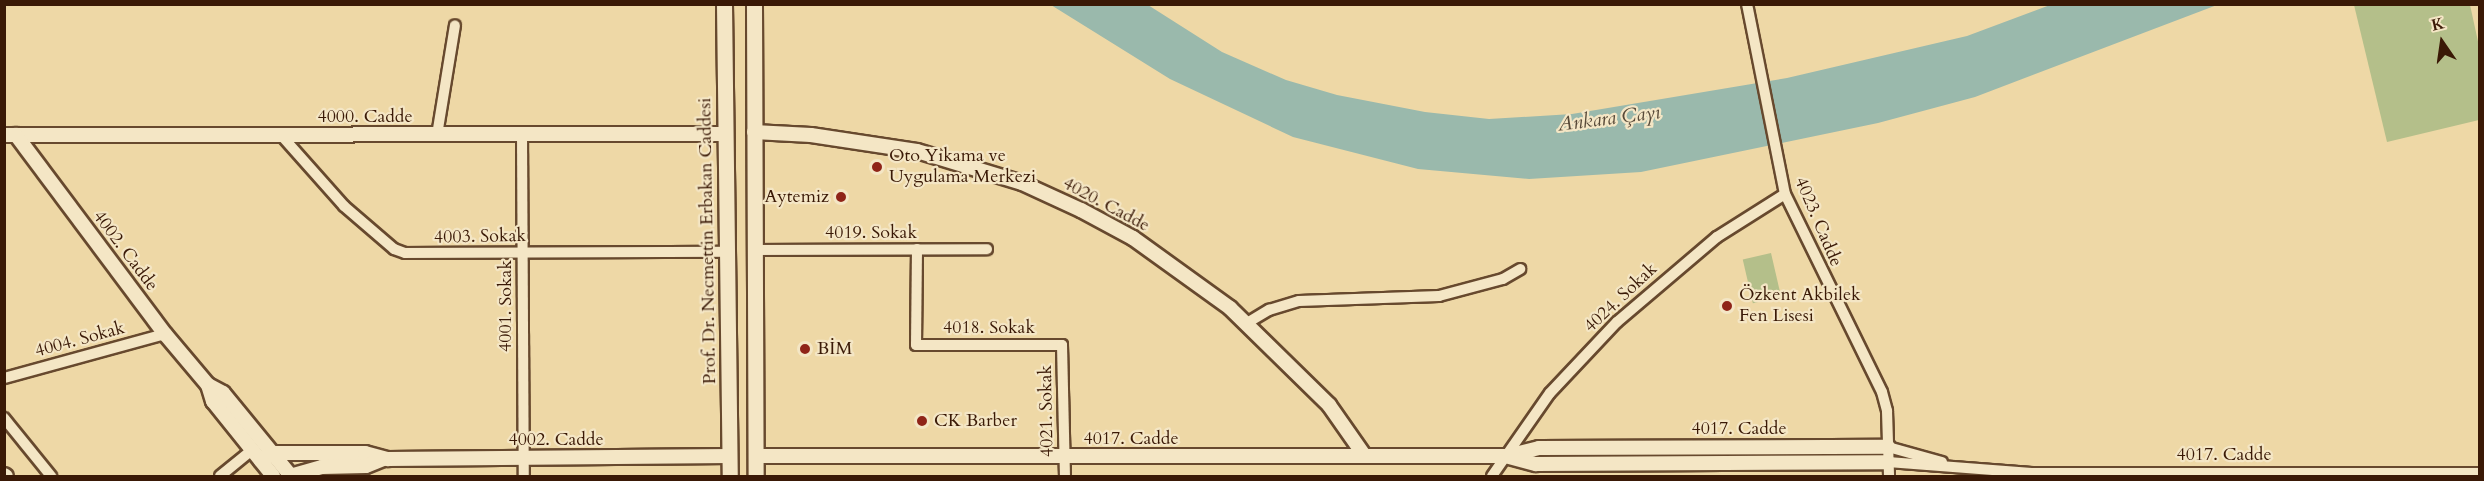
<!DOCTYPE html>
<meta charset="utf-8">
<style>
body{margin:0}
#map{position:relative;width:2484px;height:481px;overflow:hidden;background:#eed8a6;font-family:Cardo,serif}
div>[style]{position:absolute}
.green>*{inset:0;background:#b4bf8a;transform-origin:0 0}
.water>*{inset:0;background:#9ab9ac}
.roads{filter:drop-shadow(2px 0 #67492e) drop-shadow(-2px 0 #67492e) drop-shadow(0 2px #67492e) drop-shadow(0 -2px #67492e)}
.minor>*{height:10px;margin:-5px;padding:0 5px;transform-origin:5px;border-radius:5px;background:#f4e6c5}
.tertiary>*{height:14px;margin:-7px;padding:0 7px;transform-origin:7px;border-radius:7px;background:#f4e6c5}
.secondary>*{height:15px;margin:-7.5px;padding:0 7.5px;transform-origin:7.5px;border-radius:7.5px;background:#f4e6c5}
.dots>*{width:16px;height:16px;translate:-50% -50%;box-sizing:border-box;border:3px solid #f4e6c5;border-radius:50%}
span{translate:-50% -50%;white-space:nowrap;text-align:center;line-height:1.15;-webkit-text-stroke:4.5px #f4e6c5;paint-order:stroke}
.street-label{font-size:18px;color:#3a1906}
.poi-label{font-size:18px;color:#3a1906}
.left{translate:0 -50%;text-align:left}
.right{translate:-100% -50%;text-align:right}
.water-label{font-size:20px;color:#574938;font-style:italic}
.frame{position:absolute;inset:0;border:6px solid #3a1906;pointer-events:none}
.north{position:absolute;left:2412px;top:12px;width:60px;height:60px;-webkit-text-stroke:4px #f4e6c5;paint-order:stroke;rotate:347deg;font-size:16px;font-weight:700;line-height:24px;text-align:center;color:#3a1906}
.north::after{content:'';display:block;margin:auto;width:21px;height:27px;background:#3a1906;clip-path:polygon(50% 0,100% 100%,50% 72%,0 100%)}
</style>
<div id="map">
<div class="green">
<i style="clip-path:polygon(2354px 5px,2470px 5px,2479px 46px,2479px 120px,2387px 142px)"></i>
<i style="left:1771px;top:253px;width:45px;height:29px;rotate:77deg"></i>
</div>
<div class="water">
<i style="clip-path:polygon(1051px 5px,1148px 5px,1222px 52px,1286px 80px,1337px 95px,1425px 112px,1489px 119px,1572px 114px,1787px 78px,1967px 36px,2050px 5px,2217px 5px,1975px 97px,1878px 123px,1641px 172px,1529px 179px,1418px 169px,1293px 137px,1170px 79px)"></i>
</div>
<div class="roads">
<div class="minor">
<i style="left:1747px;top:4px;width:194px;rotate:78.7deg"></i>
<i style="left:1785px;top:194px;width:220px;rotate:63.9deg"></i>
<i style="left:1882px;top:392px;width:20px;rotate:75deg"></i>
<i style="left:1887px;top:411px;width:65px;rotate:88.2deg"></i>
<i style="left:281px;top:135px;width:95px;rotate:48.4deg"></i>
<i style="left:344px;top:206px;width:66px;rotate:40.7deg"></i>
<i style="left:394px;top:249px;width:12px;rotate:20deg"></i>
<i style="left:405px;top:253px;width:323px;rotate:-0.2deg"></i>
<i style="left:437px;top:135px;width:111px;rotate:-80.7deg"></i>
<i style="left:522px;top:135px;width:341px;rotate:89.7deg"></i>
<i style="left:917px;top:249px;width:96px;rotate:90.6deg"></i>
<i style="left:916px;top:345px;width:146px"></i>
<i style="left:1062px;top:345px;width:131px;rotate:88.7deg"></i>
<i style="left:756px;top:250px;width:231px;rotate:-0.2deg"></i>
<i style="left:1247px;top:323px;width:26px;rotate:-31deg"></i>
<i style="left:1269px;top:310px;width:31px;rotate:-17deg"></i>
<i style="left:1299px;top:301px;width:140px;rotate:-2deg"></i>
<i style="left:1439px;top:296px;width:66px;rotate:-14.9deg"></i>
<i style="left:1503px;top:279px;width:20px;rotate:-30deg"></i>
<i style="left:4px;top:378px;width:167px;rotate:-15.3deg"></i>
<i style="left:4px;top:418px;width:75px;rotate:51deg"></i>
<i style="left:1888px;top:447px;width:56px;rotate:15.5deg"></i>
<i style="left:1888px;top:462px;width:144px;rotate:4.4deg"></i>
<i style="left:2032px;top:473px;width:448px"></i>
<i style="left:220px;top:476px;width:41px;rotate:-39.1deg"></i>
<i style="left:1492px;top:476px;width:101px;rotate:-55.1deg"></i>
<i style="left:1550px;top:393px;width:98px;rotate:-46.7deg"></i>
<i style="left:1617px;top:322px;width:131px;rotate:-40.4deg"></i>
<i style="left:1717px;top:237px;width:80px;rotate:-32.3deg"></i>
</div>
<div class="tertiary">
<i style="left:754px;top:132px;width:57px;rotate:3deg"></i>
<i style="left:811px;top:135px;width:107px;rotate:8.6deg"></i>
<i style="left:917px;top:151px;width:110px;rotate:16.9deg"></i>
<i style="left:1022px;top:183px;width:65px;rotate:24.6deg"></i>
<i style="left:1081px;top:210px;width:59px;rotate:28.3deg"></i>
<i style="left:1133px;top:238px;width:120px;rotate:35.8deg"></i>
<i style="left:1230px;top:308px;width:139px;rotate:44.4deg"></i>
<i style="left:1329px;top:405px;width:61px;rotate:55deg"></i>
<i style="left:4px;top:135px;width:721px;rotate:-0.08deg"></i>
<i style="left:16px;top:135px;width:249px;rotate:53.2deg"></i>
<i style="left:165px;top:334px;width:67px;rotate:49.9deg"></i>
<i style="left:208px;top:385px;width:17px;rotate:28deg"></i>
<i style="left:223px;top:393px;width:107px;rotate:50.7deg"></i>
<i style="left:208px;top:385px;width:17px;rotate:73deg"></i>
<i style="left:213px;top:401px;width:96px;rotate:51.3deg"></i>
<i style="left:756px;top:456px;width:751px"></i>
<i style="left:1507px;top:456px;width:33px;rotate:-14deg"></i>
<i style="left:1539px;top:448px;width:349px;rotate:-0.2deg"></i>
<i style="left:1509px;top:457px;width:28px;rotate:15deg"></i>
<i style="left:1536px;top:464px;width:352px;rotate:-0.3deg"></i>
<i style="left:261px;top:461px;width:14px;rotate:-36deg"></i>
<i style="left:272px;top:453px;width:93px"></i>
<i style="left:365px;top:453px;width:24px;rotate:15deg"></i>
<i style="left:388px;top:459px;width:342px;rotate:-0.5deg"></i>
<i style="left:4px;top:475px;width:2px;rotate:27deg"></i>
<i style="left:290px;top:476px;width:33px;rotate:-16deg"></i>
<i style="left:322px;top:467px;width:44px;rotate:-1.3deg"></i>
<i style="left:366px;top:466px;width:18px;rotate:-22deg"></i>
</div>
<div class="secondary">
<i style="left:724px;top:4px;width:472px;rotate:89.3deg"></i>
<i style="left:754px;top:4px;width:472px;rotate:89.8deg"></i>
</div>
</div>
<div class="dots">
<i style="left:877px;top:167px;background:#8f2418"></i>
<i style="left:841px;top:197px;background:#8f2418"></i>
<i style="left:1727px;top:306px;background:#8f2418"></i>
<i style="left:805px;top:349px;background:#8f2418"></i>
<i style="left:922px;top:421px;background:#8f2418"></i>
</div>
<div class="street-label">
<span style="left:365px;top:117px">4000. Cadde</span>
<span style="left:1106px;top:205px;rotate:28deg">4020. Cadde</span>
<span style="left:1818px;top:222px;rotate:67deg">4023. Cadde</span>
<span style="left:871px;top:233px">4019. Sokak</span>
<span style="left:480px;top:237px;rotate:-1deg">4003. Sokak</span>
<span style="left:708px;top:241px;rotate:-91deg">Prof. Dr. Necmettin Erbakan Caddesi</span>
<span style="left:125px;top:251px;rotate:53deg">4002. Cadde</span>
<span style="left:1621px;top:298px;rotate:-43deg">4024. Sokak</span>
<span style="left:506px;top:306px;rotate:-90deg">4001. Sokak</span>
<span style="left:989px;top:328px">4018. Sokak</span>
<span style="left:80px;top:340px;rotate:-15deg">4004. Sokak</span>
<span style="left:1047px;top:411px;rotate:-91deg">4021. Sokak</span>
<span style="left:1739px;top:429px">4017. Cadde</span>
<span style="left:1131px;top:439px">4017. Cadde</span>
<span style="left:556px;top:440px">4002. Cadde</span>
<span style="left:2224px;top:455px">4017. Cadde</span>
</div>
<div class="poi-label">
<span class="left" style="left:889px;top:167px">Oto Yıkama ve<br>Uygulama Merkezi</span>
<span class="right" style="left:829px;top:197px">Aytemiz</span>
<span class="left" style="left:1739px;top:306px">Özkent Akbilek<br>Fen Lisesi</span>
<span class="left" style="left:817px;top:349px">BİM</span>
<span class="left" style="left:934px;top:421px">CK Barber</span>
</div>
<div class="water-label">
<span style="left:1609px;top:118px;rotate:-7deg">Ankara Çayı</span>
</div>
<div class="frame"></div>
<div class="north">K</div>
</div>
